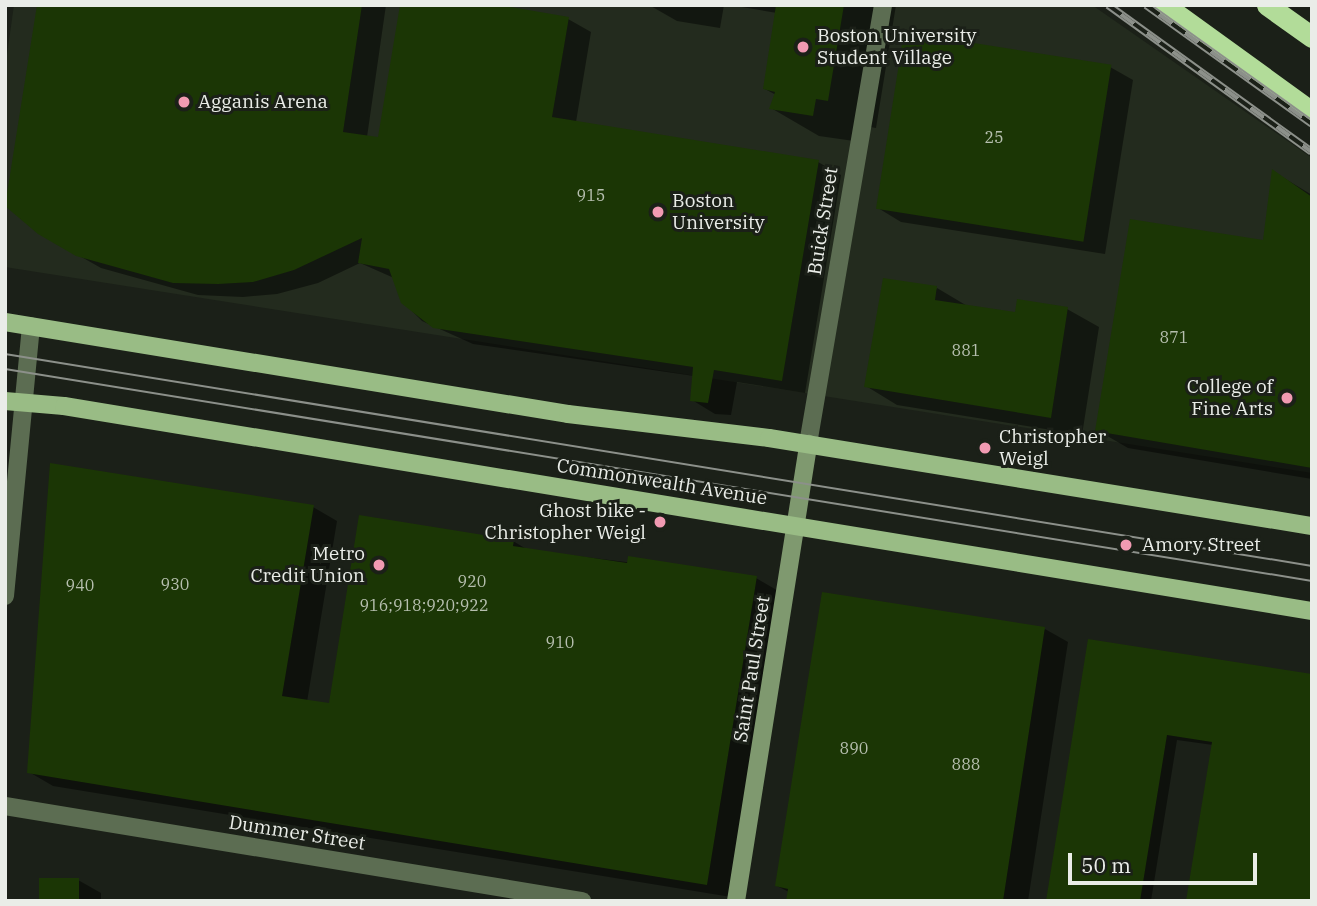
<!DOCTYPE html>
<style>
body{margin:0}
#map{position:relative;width:1317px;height:906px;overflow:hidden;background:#1b2018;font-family:"IBM Plex Serif",serif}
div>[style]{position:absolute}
.built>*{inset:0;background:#232b1e}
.shadow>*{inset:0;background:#0007}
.building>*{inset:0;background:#1b3605;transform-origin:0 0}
.minor>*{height:18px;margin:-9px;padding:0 9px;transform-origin:9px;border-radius:9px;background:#5c6d52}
.tertiary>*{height:18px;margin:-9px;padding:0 9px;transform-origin:9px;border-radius:9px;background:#5c6d52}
.secondary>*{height:18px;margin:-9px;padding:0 9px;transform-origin:9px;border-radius:9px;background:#7f996f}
.primary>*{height:18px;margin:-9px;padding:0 9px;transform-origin:9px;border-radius:9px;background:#99bc85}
.motorway>*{height:21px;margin:-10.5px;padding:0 10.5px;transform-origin:10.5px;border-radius:10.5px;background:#b2dc99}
.tram>*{height:2px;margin:-1px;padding:0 1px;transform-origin:1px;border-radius:1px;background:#8c908a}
.rail>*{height:8px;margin-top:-4px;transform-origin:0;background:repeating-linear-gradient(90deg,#1b2018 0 16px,#8c908a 0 32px);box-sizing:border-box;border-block:2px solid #8c908a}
.dots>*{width:19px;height:19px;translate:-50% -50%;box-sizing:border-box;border:4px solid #1b2018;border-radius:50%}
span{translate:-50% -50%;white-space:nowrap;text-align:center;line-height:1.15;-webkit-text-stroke:6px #1b2018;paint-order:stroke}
.number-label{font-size:16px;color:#b6bfaf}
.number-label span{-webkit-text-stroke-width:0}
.poi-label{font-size:19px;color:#eaede8}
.left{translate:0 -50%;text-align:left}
.right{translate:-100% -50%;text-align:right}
.street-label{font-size:19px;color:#eaede8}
.frame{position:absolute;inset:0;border:7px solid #eaede8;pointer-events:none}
.scale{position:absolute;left:1068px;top:853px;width:189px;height:32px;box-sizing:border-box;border:4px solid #eaede8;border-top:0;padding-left:9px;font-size:21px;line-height:24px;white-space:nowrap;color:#eaede8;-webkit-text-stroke:5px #1b2018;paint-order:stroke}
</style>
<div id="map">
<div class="built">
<i style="clip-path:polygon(14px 5px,1092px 5px,1312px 158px,1312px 473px,5px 267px,5px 69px)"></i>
</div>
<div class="shadow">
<i style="clip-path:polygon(39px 5px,386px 5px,367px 137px,380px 139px,568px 19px,591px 32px,576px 122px,818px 162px,841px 175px,805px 393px,737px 382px,731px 415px,715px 414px,692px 400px,694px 376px,473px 344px,422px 321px,403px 302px,394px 278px,360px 263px,318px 283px,277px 294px,243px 297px,198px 295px,101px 268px,39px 233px)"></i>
<i style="clip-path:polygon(649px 5px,724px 5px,720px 28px,677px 21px)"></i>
<i style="clip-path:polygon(730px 5px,896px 5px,876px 128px,864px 126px,861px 142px,819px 136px,771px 108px,776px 95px,765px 89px,777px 13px)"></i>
<i style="clip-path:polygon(1110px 67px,1133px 80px,1105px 254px,901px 222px,878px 208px)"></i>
<i style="clip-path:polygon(1274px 172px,1312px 195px,1312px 479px,1128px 448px,1097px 430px,1264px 242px)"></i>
<i style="clip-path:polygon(937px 288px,969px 307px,1016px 314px,1067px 309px,1099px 327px,1082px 435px,897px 405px,866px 386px)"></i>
<i style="clip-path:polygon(313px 507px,337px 521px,307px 702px,331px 705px,513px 541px,528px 550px,756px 578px,780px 592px,731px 897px,53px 786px,29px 772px)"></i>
<i style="clip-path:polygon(1045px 629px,1068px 642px,1028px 901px,791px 901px,789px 892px,777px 886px)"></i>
<i style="clip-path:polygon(1090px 641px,1312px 676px,1213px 745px,1177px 740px,1151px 901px,1048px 901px)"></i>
<i style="clip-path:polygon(78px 880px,101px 893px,101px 901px,40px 901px)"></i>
</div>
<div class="building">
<i style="clip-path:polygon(37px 5px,362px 5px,343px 132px,378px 137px,400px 5px,499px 5px,569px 17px,552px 117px,819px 160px,782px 381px,714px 370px,708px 403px,690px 401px,693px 367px,433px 328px,401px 303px,389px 269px,358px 263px,362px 238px,294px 270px,253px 282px,218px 284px,173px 283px,76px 256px,38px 234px,5px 206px)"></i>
<i style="clip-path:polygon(776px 5px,844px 5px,828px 101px,816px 99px,813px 116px,769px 109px,775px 92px,763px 89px)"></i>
<i style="left:904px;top:32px;width:210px;height:179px;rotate:9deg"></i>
<i style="clip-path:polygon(1272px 169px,1312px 197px,1312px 468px,1095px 431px,1130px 219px,1263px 240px)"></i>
<i style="clip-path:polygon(883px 278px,937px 286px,935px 300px,1015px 312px,1017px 299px,1068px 307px,1051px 418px,864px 387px)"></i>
<i style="clip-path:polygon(50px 463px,314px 505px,282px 696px,329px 703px,359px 515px,514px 540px,513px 546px,627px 563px,628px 556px,757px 576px,707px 885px,27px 773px)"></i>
<i style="clip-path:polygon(822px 592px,1045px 627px,1003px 901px,786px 901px,788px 889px,775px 886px)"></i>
<i style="clip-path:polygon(1088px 639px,1312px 674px,1312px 901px,1186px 901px,1212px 742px,1167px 735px,1140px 901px,1046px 901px)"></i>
<i style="left:39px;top:878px;width:40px;height:23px"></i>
</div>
<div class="minor">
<i style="left:808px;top:444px;width:445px;rotate:-80.3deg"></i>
<i style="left:5px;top:806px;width:585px;rotate:9.35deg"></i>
</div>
<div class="tertiary">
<i style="left:5px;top:596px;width:271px;rotate:-84.5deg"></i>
</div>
<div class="secondary">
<i style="left:736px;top:901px;width:463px;rotate:-81deg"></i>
</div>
<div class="primary">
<i style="left:5px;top:322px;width:570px;rotate:9.28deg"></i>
<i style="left:568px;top:414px;width:202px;rotate:6.8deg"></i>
<i style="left:769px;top:438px;width:550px;rotate:9.21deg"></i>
<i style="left:5px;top:401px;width:59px;rotate:4.8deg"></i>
<i style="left:64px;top:406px;width:1265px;rotate:9.33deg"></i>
</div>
<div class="motorway">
<i style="left:1164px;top:5px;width:183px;rotate:35.9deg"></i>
<i style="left:1267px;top:5px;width:55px;rotate:35.4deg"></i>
</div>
<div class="tram">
<i style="left:5px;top:354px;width:1324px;rotate:9.21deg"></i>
<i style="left:5px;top:369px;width:1324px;rotate:9.21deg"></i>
</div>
<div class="rail">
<i style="left:1108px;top:5px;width:251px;rotate:35.8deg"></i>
<i style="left:1146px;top:5px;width:204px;rotate:35.6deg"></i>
</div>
<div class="dots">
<i style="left:803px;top:47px;background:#f19ab2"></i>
<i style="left:184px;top:102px;background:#f19ab2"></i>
<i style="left:658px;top:212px;background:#f19ab2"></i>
<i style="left:1287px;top:398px;background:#f19ab2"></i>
<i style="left:985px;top:448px;background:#f19ab2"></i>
<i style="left:660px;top:522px;background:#f19ab2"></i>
<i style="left:1126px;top:545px;background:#f19ab2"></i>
<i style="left:379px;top:565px;background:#f19ab2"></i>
</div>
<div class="number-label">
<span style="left:994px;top:137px">25</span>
<span style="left:591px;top:195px">915</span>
<span style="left:1174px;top:337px">871</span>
<span style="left:966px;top:350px">881</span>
<span style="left:472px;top:581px">920</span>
<span style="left:175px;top:584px">930</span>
<span style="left:80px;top:585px">940</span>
<span style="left:424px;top:605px">916;918;920;922</span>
<span style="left:560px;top:642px">910</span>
<span style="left:854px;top:748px">890</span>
<span style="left:966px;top:764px">888</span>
</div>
<div class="poi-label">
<span class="left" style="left:817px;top:47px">Boston University<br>Student Village</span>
<span class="left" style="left:198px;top:102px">Agganis Arena</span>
<span class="left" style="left:672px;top:212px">Boston<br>University</span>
<span class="right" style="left:1273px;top:398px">College of<br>Fine Arts</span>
<span class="left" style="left:999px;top:448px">Christopher<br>Weigl</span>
<span class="right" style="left:646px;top:522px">Ghost bike -<br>Christopher Weigl</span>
<span class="left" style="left:1142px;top:545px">Amory Street</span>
<span class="right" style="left:365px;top:565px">Metro<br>Credit Union</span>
</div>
<div class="street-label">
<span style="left:823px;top:221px;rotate:-81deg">Buick Street</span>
<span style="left:662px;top:482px;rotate:9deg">Commonwealth Avenue</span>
<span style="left:752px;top:669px;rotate:-81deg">Saint Paul Street</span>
<span style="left:297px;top:833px;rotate:9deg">Dummer Street</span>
</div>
<div class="frame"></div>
<div class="scale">50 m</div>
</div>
